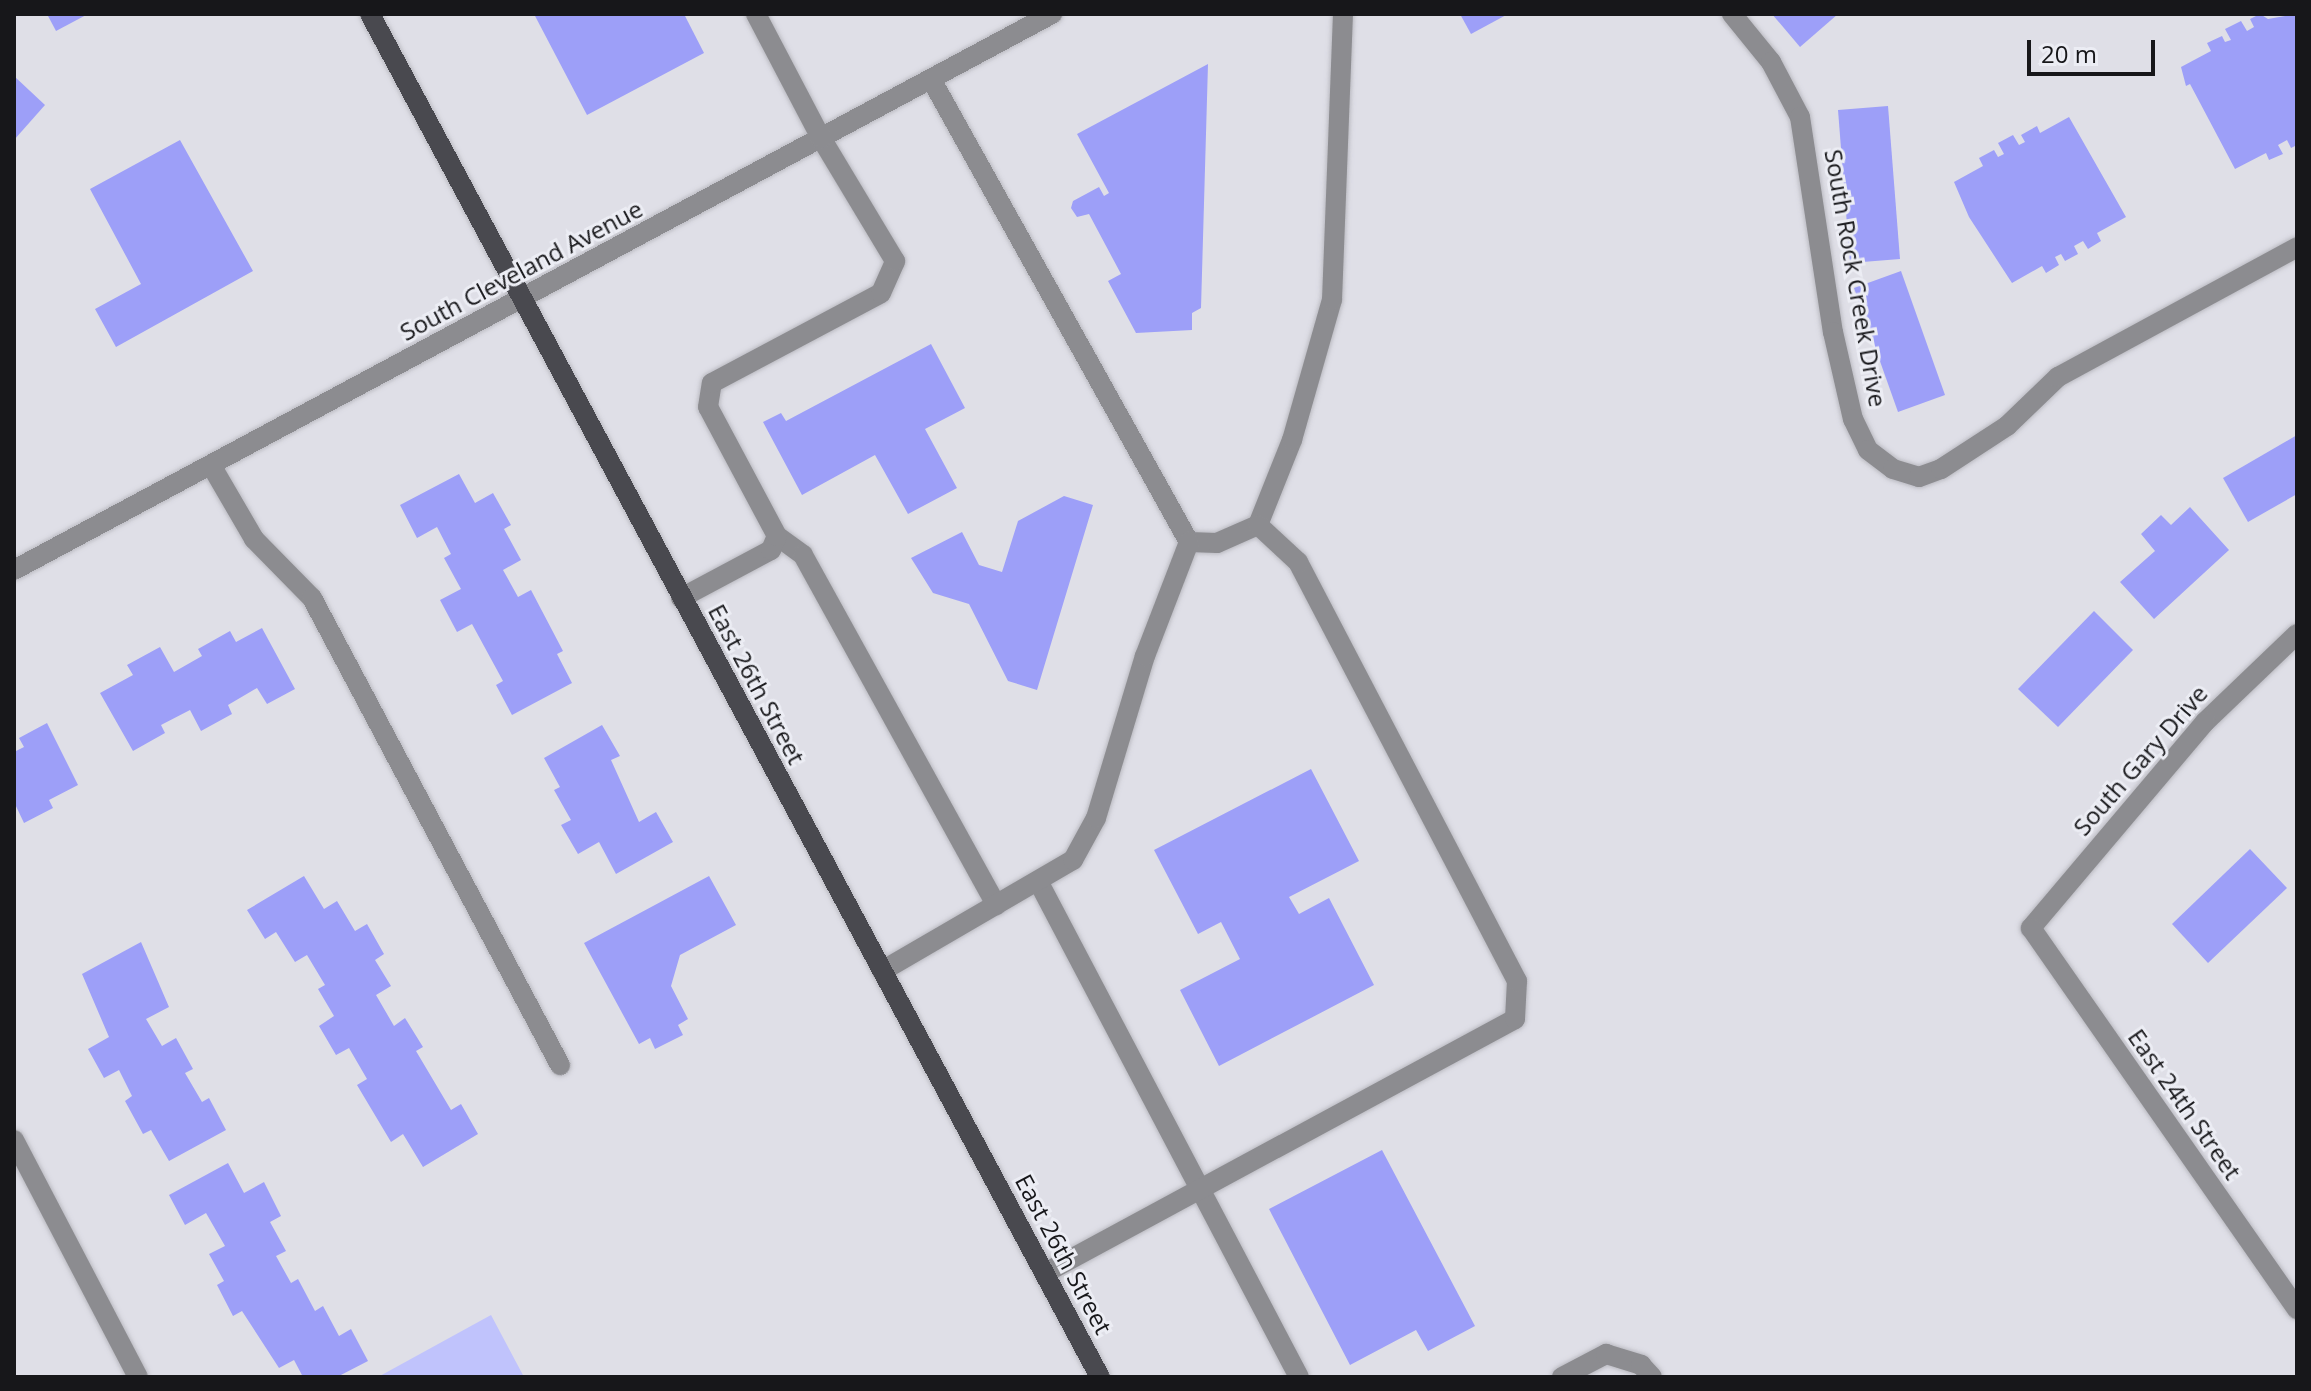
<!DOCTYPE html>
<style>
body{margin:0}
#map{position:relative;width:2311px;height:1391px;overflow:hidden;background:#dfdfe7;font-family:"Open Sans",sans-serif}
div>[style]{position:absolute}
.green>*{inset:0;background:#c0c3fc}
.building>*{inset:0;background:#9d9ff8}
.roads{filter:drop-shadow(0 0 2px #bbbbc2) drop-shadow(0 0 2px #bbbbc2)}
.minor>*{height:20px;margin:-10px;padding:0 10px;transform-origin:10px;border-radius:10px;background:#8c8c90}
.major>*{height:20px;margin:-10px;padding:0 10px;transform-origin:10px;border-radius:10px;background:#49494f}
span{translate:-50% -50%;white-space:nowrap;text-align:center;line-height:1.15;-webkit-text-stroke:6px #ecedf4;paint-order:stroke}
.street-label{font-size:24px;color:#17171a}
.frame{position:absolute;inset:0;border:16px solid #17171a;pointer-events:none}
.scale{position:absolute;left:2027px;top:40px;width:128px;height:36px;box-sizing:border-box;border:4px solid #17171a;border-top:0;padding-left:10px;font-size:24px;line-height:28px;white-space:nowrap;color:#17171a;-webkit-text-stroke:6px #ecedf4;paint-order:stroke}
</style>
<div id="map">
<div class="green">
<i style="clip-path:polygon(491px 1315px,524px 1377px,378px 1377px)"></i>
</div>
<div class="building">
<i style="clip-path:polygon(47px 14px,88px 14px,56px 31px)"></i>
<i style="clip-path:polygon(534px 14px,684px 14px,704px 53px,587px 115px)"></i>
<i style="clip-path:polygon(1460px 14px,1508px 14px,1471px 34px)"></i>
<i style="clip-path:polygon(1772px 14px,1838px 14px,1800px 47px)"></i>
<i style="clip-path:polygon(2260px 14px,2268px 19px,2297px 14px,2297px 145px,2291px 148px,2287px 140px,2278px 145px,2283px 154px,2269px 160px,2266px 153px,2235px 169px,2190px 84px,2186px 86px,2181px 67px,2211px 51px,2207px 43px,2222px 36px,2225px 42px,2231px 40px,2225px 29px,2241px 21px,2247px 31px,2254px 27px,2250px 19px)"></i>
<i style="clip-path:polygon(1208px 64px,1201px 308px,1192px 313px,1192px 330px,1136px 333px,1108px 281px,1121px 274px,1089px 214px,1077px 217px,1071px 208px,1073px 201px,1099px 187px,1104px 196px,1109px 193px,1077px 134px)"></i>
<i style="clip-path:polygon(14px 76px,45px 105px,14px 140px)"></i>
<i style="clip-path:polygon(1888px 106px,1900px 259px,1850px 263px,1838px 110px)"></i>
<i style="clip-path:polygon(2069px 117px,2126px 217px,2097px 233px,2101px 241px,2088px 249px,2083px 241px,2074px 246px,2078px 254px,2065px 261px,2061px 254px,2055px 257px,2059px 265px,2046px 273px,2042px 266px,2012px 283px,1969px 217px,1954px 182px,1983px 166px,1979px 158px,1994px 150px,1998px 157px,2004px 154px,1998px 143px,2013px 135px,2019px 145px,2025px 142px,2021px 135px,2037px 126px,2040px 133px)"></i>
<i style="clip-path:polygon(180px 140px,253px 271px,116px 347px,95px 309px,141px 284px,90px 189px)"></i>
<i style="clip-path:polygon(1901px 271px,1945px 395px,1898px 412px,1854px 288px)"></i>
<i style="clip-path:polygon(931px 344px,965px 408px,925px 429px,957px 488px,908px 514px,875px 455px,802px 495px,763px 422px,781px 413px,786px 421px)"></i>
<i style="clip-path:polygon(2297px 435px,2297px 494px,2248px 522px,2223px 478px)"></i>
<i style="clip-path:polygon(459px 474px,475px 503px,493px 493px,511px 525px,504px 529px,521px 560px,503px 570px,518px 597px,531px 590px,563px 651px,557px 654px,572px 683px,512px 715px,496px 685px,503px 681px,472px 624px,457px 632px,440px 600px,461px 589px,444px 558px,451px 554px,437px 527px,417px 538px,400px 505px)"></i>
<i style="clip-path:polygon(1064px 496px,1093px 505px,1037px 690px,1008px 681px,969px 604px,933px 593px,911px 558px,962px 532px,979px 565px,1002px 572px,1018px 521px)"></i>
<i style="clip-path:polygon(2190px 507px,2229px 550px,2154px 619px,2120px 582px,2155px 551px,2141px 534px,2161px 515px,2171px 525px)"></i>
<i style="clip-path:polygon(2094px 611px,2133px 650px,2058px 727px,2018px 689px)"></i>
<i style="clip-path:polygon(262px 628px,295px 689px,267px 704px,257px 688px,228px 705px,232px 714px,201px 731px,190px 710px,161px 725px,165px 733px,133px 751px,100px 693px,133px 675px,127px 665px,160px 647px,174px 672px,202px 656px,198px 649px,230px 631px,236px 642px)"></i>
<i style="clip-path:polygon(47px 723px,78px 785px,49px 800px,53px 808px,24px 823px,14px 802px,14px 752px,24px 747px,19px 738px)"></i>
<i style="clip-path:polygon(602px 725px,620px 756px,611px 760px,639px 822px,656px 812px,673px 842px,616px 874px,599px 842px,578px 854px,561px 825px,571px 820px,554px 790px,560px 787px,544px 758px)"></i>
<i style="clip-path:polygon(1311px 769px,1359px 861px,1289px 897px,1299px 914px,1329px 898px,1374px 985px,1219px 1066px,1180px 990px,1240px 959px,1221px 922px,1198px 934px,1154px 850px)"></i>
<i style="clip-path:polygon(2250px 849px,2287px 888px,2208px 963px,2172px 924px)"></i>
<i style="clip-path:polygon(304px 876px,324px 909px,337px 901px,355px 931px,367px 924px,384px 954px,375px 960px,391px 986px,376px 995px,394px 1026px,405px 1018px,423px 1047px,416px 1051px,451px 1110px,461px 1104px,478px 1134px,423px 1167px,403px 1134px,391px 1142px,357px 1085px,367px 1079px,349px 1048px,336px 1055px,319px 1026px,334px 1016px,318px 989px,325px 985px,307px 955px,295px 962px,276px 932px,265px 939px,247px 910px)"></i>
<i style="clip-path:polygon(709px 876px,736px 925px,680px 955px,671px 986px,688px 1019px,678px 1025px,683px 1035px,655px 1049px,650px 1038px,639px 1044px,584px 943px)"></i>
<i style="clip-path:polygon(141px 942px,169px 1007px,146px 1019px,162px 1046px,176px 1038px,193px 1069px,185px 1073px,202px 1102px,209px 1098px,226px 1130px,169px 1161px,151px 1130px,143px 1134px,125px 1101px,132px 1096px,119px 1070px,104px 1078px,88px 1049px,109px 1037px,82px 974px)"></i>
<i style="clip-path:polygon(1382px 1150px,1475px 1326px,1428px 1351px,1416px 1330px,1350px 1365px,1269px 1209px)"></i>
<i style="clip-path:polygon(228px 1163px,244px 1193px,264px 1182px,281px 1216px,270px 1222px,286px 1251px,276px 1256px,291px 1283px,298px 1279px,315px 1311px,323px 1306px,339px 1336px,351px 1329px,368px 1361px,337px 1377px,303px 1377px,294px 1360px,279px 1368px,242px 1311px,233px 1316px,217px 1285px,224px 1281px,209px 1254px,225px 1246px,206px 1213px,185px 1225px,169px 1195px)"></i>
</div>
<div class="roads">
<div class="minor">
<i style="left:1732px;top:14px;width:62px;rotate:50.9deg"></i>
<i style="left:1771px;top:62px;width:62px;rotate:62.2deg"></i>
<i style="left:1800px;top:117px;width:218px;rotate:81.3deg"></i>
<i style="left:1833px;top:332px;width:89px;rotate:77.1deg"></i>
<i style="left:1853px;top:419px;width:34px;rotate:64deg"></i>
<i style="left:1868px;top:450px;width:31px;rotate:37deg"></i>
<i style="left:1893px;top:469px;width:27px;rotate:17deg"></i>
<i style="left:1919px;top:477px;width:23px;rotate:-20deg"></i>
<i style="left:1941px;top:469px;width:79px;rotate:-33.1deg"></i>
<i style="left:2007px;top:426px;width:71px;rotate:-43.9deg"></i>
<i style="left:2058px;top:377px;width:272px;rotate:-28.5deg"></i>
<i style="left:931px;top:79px;width:530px;rotate:60.87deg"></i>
<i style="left:1189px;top:542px;width:28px;rotate:2deg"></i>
<i style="left:1217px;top:543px;width:45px;rotate:-23.7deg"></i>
<i style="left:1258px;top:525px;width:92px;rotate:-68.2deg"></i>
<i style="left:1292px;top:440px;width:146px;rotate:-74.1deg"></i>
<i style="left:1332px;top:300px;width:286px;rotate:-87.8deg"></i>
<i style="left:211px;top:465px;width:86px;rotate:59.8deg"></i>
<i style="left:254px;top:539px;width:83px;rotate:45.5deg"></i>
<i style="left:312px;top:598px;width:529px;rotate:62.03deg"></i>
<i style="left:777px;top:536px;width:32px;rotate:36deg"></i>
<i style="left:803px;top:555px;width:400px;rotate:61.1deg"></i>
<i style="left:14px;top:570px;width:1178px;rotate:-28.18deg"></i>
<i style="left:681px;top:598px;width:102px;rotate:-28.1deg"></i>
<i style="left:771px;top:550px;width:15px;rotate:-67deg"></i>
<i style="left:777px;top:536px;width:146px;rotate:-118.1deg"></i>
<i style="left:708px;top:407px;width:24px;rotate:-81deg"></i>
<i style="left:712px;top:383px;width:191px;rotate:-28deg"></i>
<i style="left:881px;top:293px;width:35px;rotate:-66deg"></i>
<i style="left:895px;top:261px;width:144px;rotate:-121deg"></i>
<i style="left:821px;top:138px;width:140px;rotate:-117.7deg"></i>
<i style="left:2297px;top:634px;width:127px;rotate:136.3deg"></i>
<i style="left:2205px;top:722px;width:270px;rotate:130.2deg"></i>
<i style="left:2031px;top:928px;width:465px;rotate:55.1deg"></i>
<i style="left:1038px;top:881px;width:560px;rotate:62.25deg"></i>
<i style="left:882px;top:971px;width:221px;rotate:-30.2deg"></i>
<i style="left:1073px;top:860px;width:48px;rotate:-61.3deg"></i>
<i style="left:1096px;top:818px;width:169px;rotate:-73.2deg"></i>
<i style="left:1145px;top:656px;width:122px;rotate:-68.9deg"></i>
<i style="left:14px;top:1140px;width:267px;rotate:62.4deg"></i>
<i style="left:1045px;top:1273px;width:534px;rotate:-28.39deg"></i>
<i style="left:1515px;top:1019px;width:38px;rotate:-87deg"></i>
<i style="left:1517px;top:981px;width:473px;rotate:-117.6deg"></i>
<i style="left:1298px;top:562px;width:54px;rotate:-137.2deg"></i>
<i style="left:1562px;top:1377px;width:50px;rotate:-27.6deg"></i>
<i style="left:1606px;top:1354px;width:37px;rotate:17deg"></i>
<i style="left:1641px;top:1365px;width:16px;rotate:47deg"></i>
</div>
<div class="major">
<i style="left:370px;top:14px;width:1546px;rotate:61.83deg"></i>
</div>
</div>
<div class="street-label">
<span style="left:521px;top:270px;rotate:-28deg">South Cleveland Avenue</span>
<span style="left:1856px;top:278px;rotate:80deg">South Rock Creek Drive</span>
<span style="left:757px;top:684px;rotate:62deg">East 26th Street</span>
<span style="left:2140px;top:760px;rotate:-49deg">South Gary Drive</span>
<span style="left:2185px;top:1104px;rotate:55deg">East 24th Street</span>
<span style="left:1064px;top:1254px;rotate:62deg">East 26th Street</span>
</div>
<div class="frame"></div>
<div class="scale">20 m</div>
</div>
